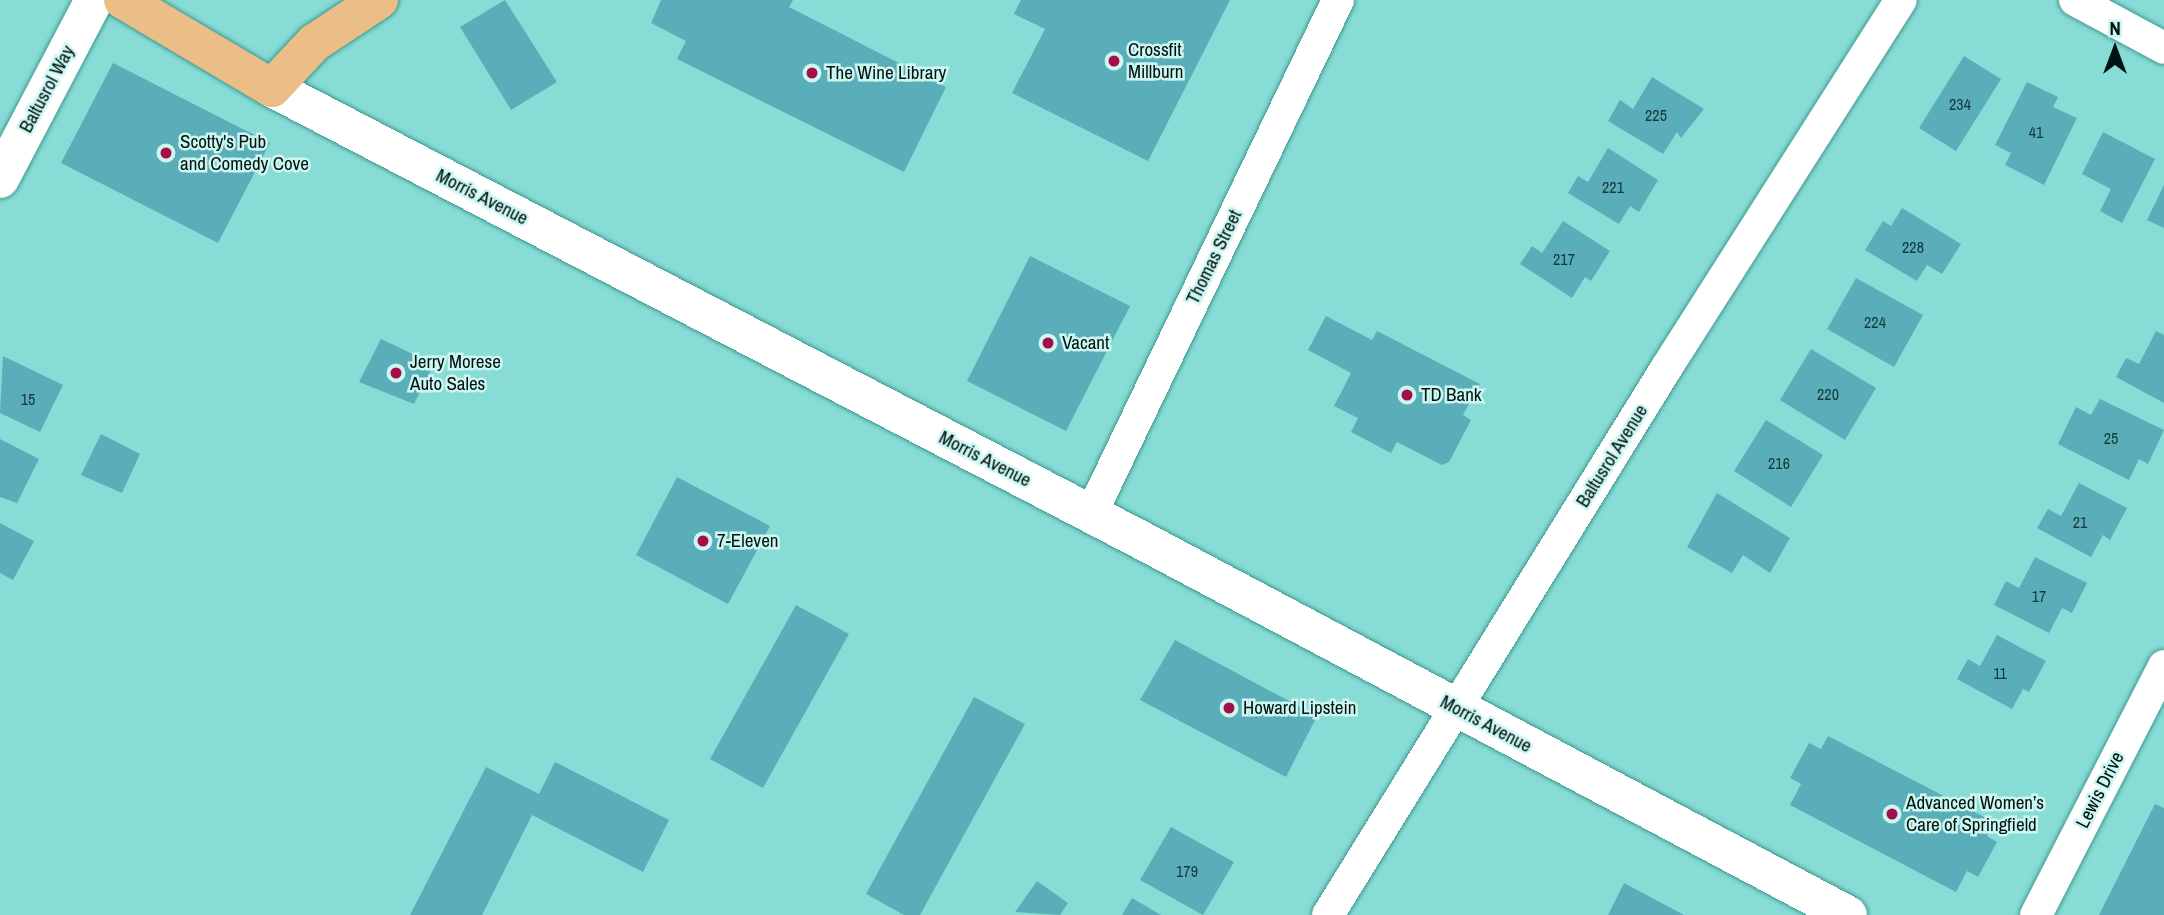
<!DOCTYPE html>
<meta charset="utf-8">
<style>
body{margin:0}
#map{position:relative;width:2164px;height:915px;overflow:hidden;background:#87ddd5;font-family:"Archivo Narrow",sans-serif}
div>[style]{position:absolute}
.building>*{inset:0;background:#5aaeb9}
.roads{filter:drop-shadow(0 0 2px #409890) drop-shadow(0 0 2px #409890)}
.minor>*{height:32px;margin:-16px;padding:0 16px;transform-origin:16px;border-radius:16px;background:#fff}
.tertiary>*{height:38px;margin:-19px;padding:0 19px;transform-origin:19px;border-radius:19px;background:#fff}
.secondary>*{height:38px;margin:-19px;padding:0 19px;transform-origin:19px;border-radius:19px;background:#fff}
.primary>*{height:38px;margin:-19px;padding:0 19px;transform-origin:19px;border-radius:19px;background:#ebbe87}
.dots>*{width:19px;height:19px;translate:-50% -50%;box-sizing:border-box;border:4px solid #cdf6f1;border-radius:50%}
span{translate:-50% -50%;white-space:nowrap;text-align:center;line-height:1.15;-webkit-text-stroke:5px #cdf6f1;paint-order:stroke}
.number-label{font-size:16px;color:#163a3b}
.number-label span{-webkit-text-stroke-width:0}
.poi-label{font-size:19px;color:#001311}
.left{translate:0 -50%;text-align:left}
.street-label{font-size:19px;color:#001311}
.north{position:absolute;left:2080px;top:14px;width:70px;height:70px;-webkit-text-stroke:5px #cdf6f1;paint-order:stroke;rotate:0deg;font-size:19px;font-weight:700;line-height:28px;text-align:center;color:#001311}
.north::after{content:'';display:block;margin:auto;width:24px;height:32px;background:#001311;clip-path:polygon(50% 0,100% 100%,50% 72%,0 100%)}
</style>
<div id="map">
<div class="building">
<i style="clip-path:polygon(505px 0,557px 82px,511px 110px,460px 27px)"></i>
<i style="clip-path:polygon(661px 0,793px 0,789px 7px,946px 87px,904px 172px,677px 59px,686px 41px,651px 23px)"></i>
<i style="clip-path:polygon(1021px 0,1230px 0,1148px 161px,1012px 93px,1045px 29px,1014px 14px)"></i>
<i style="clip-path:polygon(1964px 56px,2001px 79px,1956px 151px,1919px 128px)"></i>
<i style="clip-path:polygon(113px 63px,270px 143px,218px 243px,61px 163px)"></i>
<i style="clip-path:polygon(1652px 77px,1704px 109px,1681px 138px,1677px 132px,1663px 154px,1608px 121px,1620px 100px,1633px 109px)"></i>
<i style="clip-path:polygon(2027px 82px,2058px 97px,2053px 107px,2077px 118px,2044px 185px,2005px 165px,2011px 153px,1995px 145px)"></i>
<i style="clip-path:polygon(2103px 132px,2155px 159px,2122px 223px,2100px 211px,2111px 189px,2082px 174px)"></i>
<i style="clip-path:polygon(1608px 148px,1658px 180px,1639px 212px,1630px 206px,1619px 224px,1568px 193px,1578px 176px,1588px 182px)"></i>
<i style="clip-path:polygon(2164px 185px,2164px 228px,2147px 220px)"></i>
<i style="clip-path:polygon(1902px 208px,1961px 244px,1942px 274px,1927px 265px,1917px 281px,1865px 250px,1883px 221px,1891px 226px)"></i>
<i style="clip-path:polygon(1563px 221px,1610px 251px,1591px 281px,1585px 277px,1572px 298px,1520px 264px,1532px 246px,1542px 253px)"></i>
<i style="clip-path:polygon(1030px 256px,1130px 306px,1066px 431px,967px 381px)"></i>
<i style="clip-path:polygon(1856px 278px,1923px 315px,1894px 367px,1827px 329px)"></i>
<i style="clip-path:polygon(1326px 316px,1372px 340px,1377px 331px,1480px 384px,1463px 415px,1471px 420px,1449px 462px,1442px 465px,1397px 442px,1391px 453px,1351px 432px,1358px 418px,1334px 406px,1351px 373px,1308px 350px)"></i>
<i style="clip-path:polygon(2156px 331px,2164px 335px,2164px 403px,2116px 377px,2126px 358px,2139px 364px)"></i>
<i style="clip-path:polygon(381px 339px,434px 364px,414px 404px,359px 382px)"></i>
<i style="clip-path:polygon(1811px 349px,1876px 388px,1845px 440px,1780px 400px)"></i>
<i style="clip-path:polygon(3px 356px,63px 385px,40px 432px,0 413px)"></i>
<i style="clip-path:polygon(2100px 399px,2164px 430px,2148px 464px,2139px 459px,2129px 480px,2058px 444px,2076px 407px,2091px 415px)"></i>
<i style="clip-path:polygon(1766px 420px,1823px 455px,1791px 507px,1734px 471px)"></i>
<i style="clip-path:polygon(101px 434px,140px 454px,122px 493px,81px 475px)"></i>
<i style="clip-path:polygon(0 439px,39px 459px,17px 503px,0 497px)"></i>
<i style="clip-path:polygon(677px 477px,770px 526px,728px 604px,636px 555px)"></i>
<i style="clip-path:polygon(2079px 483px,2127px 508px,2110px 540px,2103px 535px,2091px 557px,2037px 528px,2048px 509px,2061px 516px)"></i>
<i style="clip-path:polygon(1717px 493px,1790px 538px,1770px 573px,1743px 555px,1732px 573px,1687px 547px)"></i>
<i style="clip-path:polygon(0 523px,34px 541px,13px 580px,0 573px)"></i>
<i style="clip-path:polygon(2035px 557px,2087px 583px,2072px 613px,2062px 608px,2049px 633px,1994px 605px,2006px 581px,2019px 588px)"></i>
<i style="clip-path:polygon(796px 605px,849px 634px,763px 788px,710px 759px)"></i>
<i style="clip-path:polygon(1997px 635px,2046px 661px,2029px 692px,2023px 689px,2012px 709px,1957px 679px,1968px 659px,1980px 666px)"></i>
<i style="clip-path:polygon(1175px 640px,1317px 716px,1286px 777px,1140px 700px)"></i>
<i style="clip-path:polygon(974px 697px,1025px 724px,920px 915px,904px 915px,866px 894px)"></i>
<i style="clip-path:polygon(1828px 736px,1994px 822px,1987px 836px,1997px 842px,1978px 877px,1967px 871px,1956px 892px,1790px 805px,1801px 784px,1790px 778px,1809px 743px,1821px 749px)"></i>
<i style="clip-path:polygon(555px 762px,669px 820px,643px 872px,532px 815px,482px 915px,410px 915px,486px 767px,539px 794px)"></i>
<i style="clip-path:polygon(2155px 804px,2164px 808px,2164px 915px,2099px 915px)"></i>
<i style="clip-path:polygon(1171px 827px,1234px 862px,1203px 915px,1140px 880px)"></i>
<i style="clip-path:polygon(1037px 881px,1068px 903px,1060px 915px,1015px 912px)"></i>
<i style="clip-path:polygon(1624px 883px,1684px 915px,1608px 915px)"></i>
<i style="clip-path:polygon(1132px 898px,1161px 915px,1122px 915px)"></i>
</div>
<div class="roads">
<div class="minor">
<i style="left:2075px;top:0;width:101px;rotate:28.3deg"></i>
<i style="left:1091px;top:514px;width:570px;rotate:-64.33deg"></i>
<i style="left:1328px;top:915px;width:644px;rotate:-58.26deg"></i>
<i style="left:1667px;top:367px;width:435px;rotate:-57.5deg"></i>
<i style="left:2036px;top:915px;width:280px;rotate:-62.8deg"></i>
</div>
<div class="tertiary">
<i style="left:0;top:179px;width:202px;rotate:-62.3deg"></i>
</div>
<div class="secondary">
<i style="left:272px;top:88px;width:982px;rotate:27.48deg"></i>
<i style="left:1143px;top:541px;width:798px;rotate:27.95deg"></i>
</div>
<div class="primary">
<i style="left:123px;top:0;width:173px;rotate:30.6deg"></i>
<i style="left:272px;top:88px;width:62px;rotate:-47deg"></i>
<i style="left:314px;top:43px;width:78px;rotate:-33.5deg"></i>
</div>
</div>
<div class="dots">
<i style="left:1114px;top:61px;background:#a50e48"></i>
<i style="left:812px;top:73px;background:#a50e48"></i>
<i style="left:166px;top:153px;background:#a50e48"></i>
<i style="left:1048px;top:343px;background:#a50e48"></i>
<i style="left:396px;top:373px;background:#a50e48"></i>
<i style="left:1407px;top:395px;background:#a50e48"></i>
<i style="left:703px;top:541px;background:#a50e48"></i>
<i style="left:1229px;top:708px;background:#a50e48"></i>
<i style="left:1892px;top:814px;background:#a50e48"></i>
</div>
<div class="number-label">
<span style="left:1960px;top:104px">234</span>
<span style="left:1656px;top:115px">225</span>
<span style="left:2036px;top:132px">41</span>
<span style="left:1613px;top:187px">221</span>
<span style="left:1913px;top:247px">228</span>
<span style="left:1564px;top:259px">217</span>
<span style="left:1875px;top:322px">224</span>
<span style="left:1828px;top:394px">220</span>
<span style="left:28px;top:399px">15</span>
<span style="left:2111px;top:438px">25</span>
<span style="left:1779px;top:463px">216</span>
<span style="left:2080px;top:522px">21</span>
<span style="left:2039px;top:596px">17</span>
<span style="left:2000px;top:673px">11</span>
<span style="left:1187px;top:871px">179</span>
</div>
<div class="poi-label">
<span class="left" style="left:1128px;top:61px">Crossfit<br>Millburn</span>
<span class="left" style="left:826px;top:73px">The Wine Library</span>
<span class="left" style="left:180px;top:153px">Scotty's Pub<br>and Comedy Cove</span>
<span class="left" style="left:1062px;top:343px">Vacant</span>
<span class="left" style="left:410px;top:373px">Jerry Morese<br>Auto Sales</span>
<span class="left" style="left:1421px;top:395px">TD Bank</span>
<span class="left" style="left:717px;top:541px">7-Eleven</span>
<span class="left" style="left:1243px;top:708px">Howard Lipstein</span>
<span class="left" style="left:1906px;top:814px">Advanced Women’s<br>Care of Springfield</span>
</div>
<div class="street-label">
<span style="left:47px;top:89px;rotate:-62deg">Baltusrol Way</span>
<span style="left:482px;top:197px;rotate:27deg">Morris Avenue</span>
<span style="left:1214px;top:257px;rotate:-64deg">Thomas Street</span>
<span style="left:1612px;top:456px;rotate:-58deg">Baltusrol Avenue</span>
<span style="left:985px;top:459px;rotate:27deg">Morris Avenue</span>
<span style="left:1486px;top:724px;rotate:28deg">Morris Avenue</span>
<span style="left:2100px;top:790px;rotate:-63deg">Lewis Drive</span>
</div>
<div class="north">N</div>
</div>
